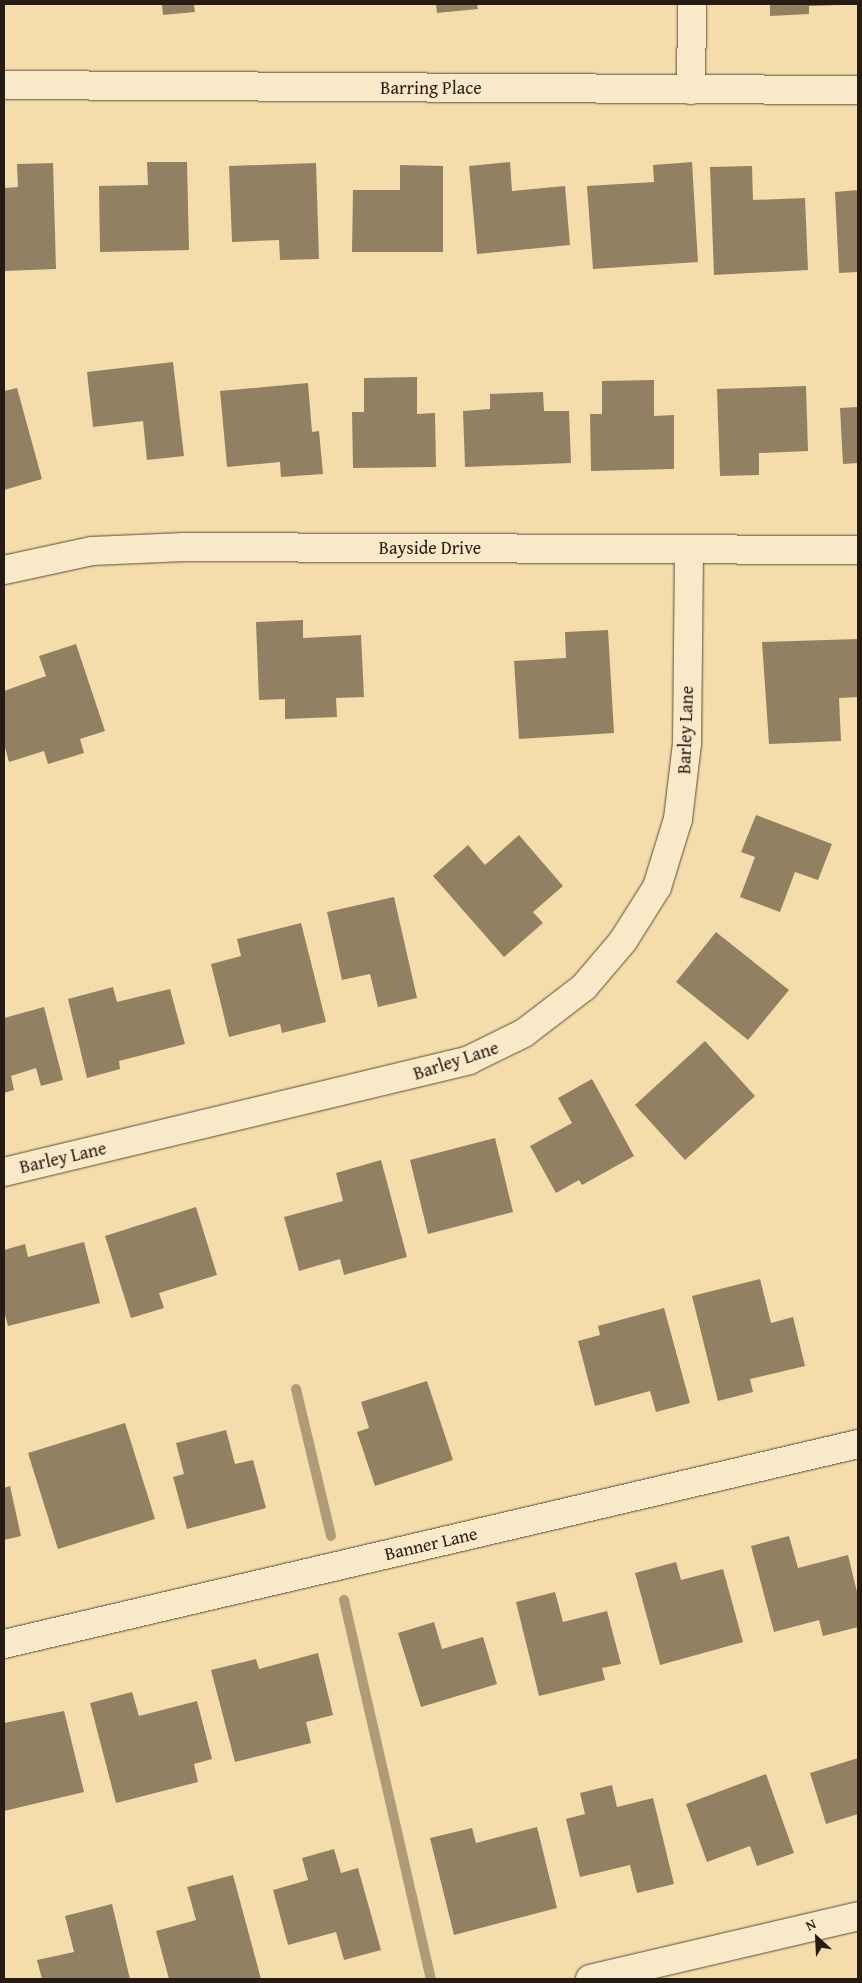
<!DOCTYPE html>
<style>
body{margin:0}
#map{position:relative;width:862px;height:1983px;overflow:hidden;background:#f5ddab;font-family:"Gentium Book Plus",serif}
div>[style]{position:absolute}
.stream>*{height:10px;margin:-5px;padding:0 5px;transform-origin:5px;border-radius:5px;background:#af9b77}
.building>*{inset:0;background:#928062}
.roads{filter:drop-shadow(0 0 1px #5a4c39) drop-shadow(0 0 1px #5a4c39)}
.minor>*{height:28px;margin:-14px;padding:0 14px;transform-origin:14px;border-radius:14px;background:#f8e9c8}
span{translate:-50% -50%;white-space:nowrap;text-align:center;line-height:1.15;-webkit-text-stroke:5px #f8e9c8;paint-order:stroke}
.street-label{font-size:18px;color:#271c13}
.frame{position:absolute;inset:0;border:5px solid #271c13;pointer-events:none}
.north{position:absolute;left:792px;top:1913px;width:50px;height:50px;-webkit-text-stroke:4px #f8e9c8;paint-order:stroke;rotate:335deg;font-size:14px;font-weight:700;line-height:20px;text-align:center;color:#271c13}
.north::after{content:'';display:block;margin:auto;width:18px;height:22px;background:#271c13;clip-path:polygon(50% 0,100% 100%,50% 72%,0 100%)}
</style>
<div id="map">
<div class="stream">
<i style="left:296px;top:1389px;width:151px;rotate:76.6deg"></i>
<i style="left:344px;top:1600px;width:389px;rotate:77.1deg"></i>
</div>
<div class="building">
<i style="clip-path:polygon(162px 4px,194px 4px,195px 12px,163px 15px)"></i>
<i style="clip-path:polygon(436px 4px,477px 4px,478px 9px,437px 13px)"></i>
<i style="clip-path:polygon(770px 4px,838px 4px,838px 5px,809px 6px,809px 14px,770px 16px)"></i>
<i style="clip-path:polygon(147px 162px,187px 162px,189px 250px,100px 252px,99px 186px,148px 185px)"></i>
<i style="clip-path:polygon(510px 162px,512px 191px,565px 186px,570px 245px,477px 254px,469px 166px)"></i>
<i style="clip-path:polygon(692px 162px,698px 262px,593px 269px,587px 186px,654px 182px,653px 165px)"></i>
<i style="clip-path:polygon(53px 163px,56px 269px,4px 271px,4px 188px,18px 187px,17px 164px)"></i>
<i style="clip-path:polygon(316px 163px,319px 259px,280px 260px,279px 240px,232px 242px,229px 166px)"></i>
<i style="clip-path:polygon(400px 165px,443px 166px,443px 252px,352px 252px,353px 190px,400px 190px)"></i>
<i style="clip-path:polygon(752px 166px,753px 200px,805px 198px,808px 270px,714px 275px,710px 167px)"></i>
<i style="clip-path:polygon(858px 190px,858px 272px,839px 273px,835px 192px)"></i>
<i style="clip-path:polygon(173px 362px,184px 456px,147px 460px,143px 421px,93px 427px,87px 372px)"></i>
<i style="clip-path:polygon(417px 377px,417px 414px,435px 413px,436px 467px,353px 468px,352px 412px,364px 412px,364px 378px)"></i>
<i style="clip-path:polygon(654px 380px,654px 416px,674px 415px,674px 469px,591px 471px,590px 414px,602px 414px,602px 381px)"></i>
<i style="clip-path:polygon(308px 383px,312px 432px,319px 431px,323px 474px,281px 477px,280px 462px,227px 467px,220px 391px)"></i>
<i style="clip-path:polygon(806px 386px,808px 451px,759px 453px,759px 475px,720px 476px,717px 389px)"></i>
<i style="clip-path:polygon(17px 388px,42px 479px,4px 490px,4px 391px)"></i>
<i style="clip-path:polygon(543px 392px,544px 411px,569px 411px,571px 463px,465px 467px,463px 411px,490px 409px,490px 394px)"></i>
<i style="clip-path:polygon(858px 407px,858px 463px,843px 464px,840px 408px)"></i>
<i style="clip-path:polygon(303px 620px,303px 638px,361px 635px,364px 697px,336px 698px,337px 717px,285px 719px,285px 699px,259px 700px,256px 622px)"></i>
<i style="clip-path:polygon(608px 630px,614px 733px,519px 739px,514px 661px,566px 658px,565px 632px)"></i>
<i style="clip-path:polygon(858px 639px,858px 697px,839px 698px,841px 741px,769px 744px,762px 642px)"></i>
<i style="clip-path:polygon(76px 644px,105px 731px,80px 739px,84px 753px,48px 764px,44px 751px,9px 762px,4px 744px,4px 691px,46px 676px,39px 656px)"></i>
<i style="clip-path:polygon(756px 815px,832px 844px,818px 880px,795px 872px,780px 912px,740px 897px,755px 857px,741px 852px)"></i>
<i style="clip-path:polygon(519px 835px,563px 886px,533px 912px,543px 923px,504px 957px,433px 876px,468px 845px,485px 865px)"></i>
<i style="clip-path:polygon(394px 897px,417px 998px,378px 1007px,370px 974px,342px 980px,327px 912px)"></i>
<i style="clip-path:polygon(301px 923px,326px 1022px,282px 1033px,280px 1024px,229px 1037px,211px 964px,241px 956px,237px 939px)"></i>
<i style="clip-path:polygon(716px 932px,789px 990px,748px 1040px,676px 982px)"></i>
<i style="clip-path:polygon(113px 987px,117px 1002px,170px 989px,185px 1044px,119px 1061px,120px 1069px,87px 1078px,68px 999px)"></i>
<i style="clip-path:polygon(44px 1007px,63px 1080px,41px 1086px,36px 1068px,11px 1076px,14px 1090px,4px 1093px,4px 1018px)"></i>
<i style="clip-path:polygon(705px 1041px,755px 1096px,685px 1160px,635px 1105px)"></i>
<i style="clip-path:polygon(592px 1079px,634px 1156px,582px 1185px,579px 1180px,556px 1193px,530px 1146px,572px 1123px,558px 1098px)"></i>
<i style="clip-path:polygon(495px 1138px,513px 1212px,428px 1234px,410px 1160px)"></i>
<i style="clip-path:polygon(381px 1160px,407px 1257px,344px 1275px,340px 1259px,299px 1271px,284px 1217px,343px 1201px,336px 1173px)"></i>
<i style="clip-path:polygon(196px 1207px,217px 1275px,159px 1293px,164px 1308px,131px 1318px,105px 1236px)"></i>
<i style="clip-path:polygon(84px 1242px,100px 1303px,8px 1326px,4px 1311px,4px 1250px,25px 1244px,28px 1257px)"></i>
<i style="clip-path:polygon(760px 1279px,771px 1323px,793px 1317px,805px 1366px,750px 1379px,753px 1392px,718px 1401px,692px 1296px)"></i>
<i style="clip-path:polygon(664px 1308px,690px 1403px,656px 1412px,650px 1391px,595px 1406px,578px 1341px,600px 1335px,598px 1326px)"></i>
<i style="clip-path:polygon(427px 1381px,453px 1460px,375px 1486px,357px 1432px,369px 1428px,361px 1402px)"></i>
<i style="clip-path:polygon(125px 1423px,155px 1519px,58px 1549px,28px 1453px)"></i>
<i style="clip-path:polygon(226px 1430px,235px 1464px,253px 1460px,266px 1508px,187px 1529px,173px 1477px,184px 1474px,176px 1443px)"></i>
<i style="clip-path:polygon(10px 1486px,21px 1536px,4px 1540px,4px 1488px)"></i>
<i style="clip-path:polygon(789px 1536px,798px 1568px,848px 1555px,858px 1596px,858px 1627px,823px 1636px,819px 1620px,774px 1632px,751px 1546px)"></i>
<i style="clip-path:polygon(676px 1562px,681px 1580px,723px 1569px,743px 1642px,660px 1665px,635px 1573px)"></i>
<i style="clip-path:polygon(555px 1592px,563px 1622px,607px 1611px,621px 1664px,602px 1668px,605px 1680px,539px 1696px,516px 1602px)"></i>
<i style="clip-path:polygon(434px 1622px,442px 1649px,483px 1637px,497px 1684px,421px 1707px,398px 1633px)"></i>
<i style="clip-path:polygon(318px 1653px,333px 1715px,306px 1722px,311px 1743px,235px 1762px,211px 1670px,256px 1659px,259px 1669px)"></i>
<i style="clip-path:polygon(132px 1692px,139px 1716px,197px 1701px,212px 1759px,194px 1764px,198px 1782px,116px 1803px,90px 1703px)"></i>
<i style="clip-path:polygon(64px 1711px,84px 1792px,4px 1811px,4px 1723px)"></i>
<i style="clip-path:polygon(858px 1758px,858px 1814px,826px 1824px,810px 1773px)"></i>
<i style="clip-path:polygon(766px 1774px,794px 1853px,757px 1866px,750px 1846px,707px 1862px,686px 1804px)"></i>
<i style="clip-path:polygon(612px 1785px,617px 1807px,653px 1798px,674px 1884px,637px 1893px,630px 1865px,580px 1877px,566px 1819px,585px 1814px,580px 1793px)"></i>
<i style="clip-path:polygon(537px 1827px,557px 1908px,454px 1935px,430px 1838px,472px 1828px,476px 1843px)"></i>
<i style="clip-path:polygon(334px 1849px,341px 1873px,358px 1868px,381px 1950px,344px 1960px,336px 1932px,288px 1945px,273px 1890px,308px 1880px,302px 1858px)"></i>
<i style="clip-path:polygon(233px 1875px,261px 1979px,169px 1979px,156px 1931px,196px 1920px,187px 1887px)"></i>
<i style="clip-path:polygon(112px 1904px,130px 1979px,42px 1979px,37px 1960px,74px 1952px,65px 1916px)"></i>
</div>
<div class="roads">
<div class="minor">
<i style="left:4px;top:85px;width:854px;rotate:0.34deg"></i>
<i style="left:691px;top:90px;width:86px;rotate:-89.3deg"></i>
<i style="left:4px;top:570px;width:90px;rotate:-12.2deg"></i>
<i style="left:92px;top:551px;width:93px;rotate:-2.5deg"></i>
<i style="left:185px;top:547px;width:673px;rotate:0.26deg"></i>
<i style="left:4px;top:1172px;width:478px;rotate:-13.5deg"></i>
<i style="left:469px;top:1060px;width:61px;rotate:-26.1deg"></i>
<i style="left:524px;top:1033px;width:76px;rotate:-37.5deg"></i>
<i style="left:584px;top:987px;width:60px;rotate:-49.7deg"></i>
<i style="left:623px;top:941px;width:64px;rotate:-57.8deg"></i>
<i style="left:657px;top:887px;width:71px;rotate:-72.8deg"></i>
<i style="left:678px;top:819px;width:77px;rotate:-83.2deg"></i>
<i style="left:687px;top:743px;width:194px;rotate:-89.4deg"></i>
<i style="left:4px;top:1644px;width:877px;rotate:-13.18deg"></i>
<i style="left:590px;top:1979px;width:275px;rotate:-13.2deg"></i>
</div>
</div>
<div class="street-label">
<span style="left:431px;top:88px">Barring Place</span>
<span style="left:430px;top:548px">Bayside Drive</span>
<span style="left:686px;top:730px;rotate:-88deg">Barley Lane</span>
<span style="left:456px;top:1061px;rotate:-18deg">Barley Lane</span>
<span style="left:63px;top:1158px;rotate:-13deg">Barley Lane</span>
<span style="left:431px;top:1544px;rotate:-13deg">Banner Lane</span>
</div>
<div class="frame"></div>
<div class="north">N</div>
</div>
